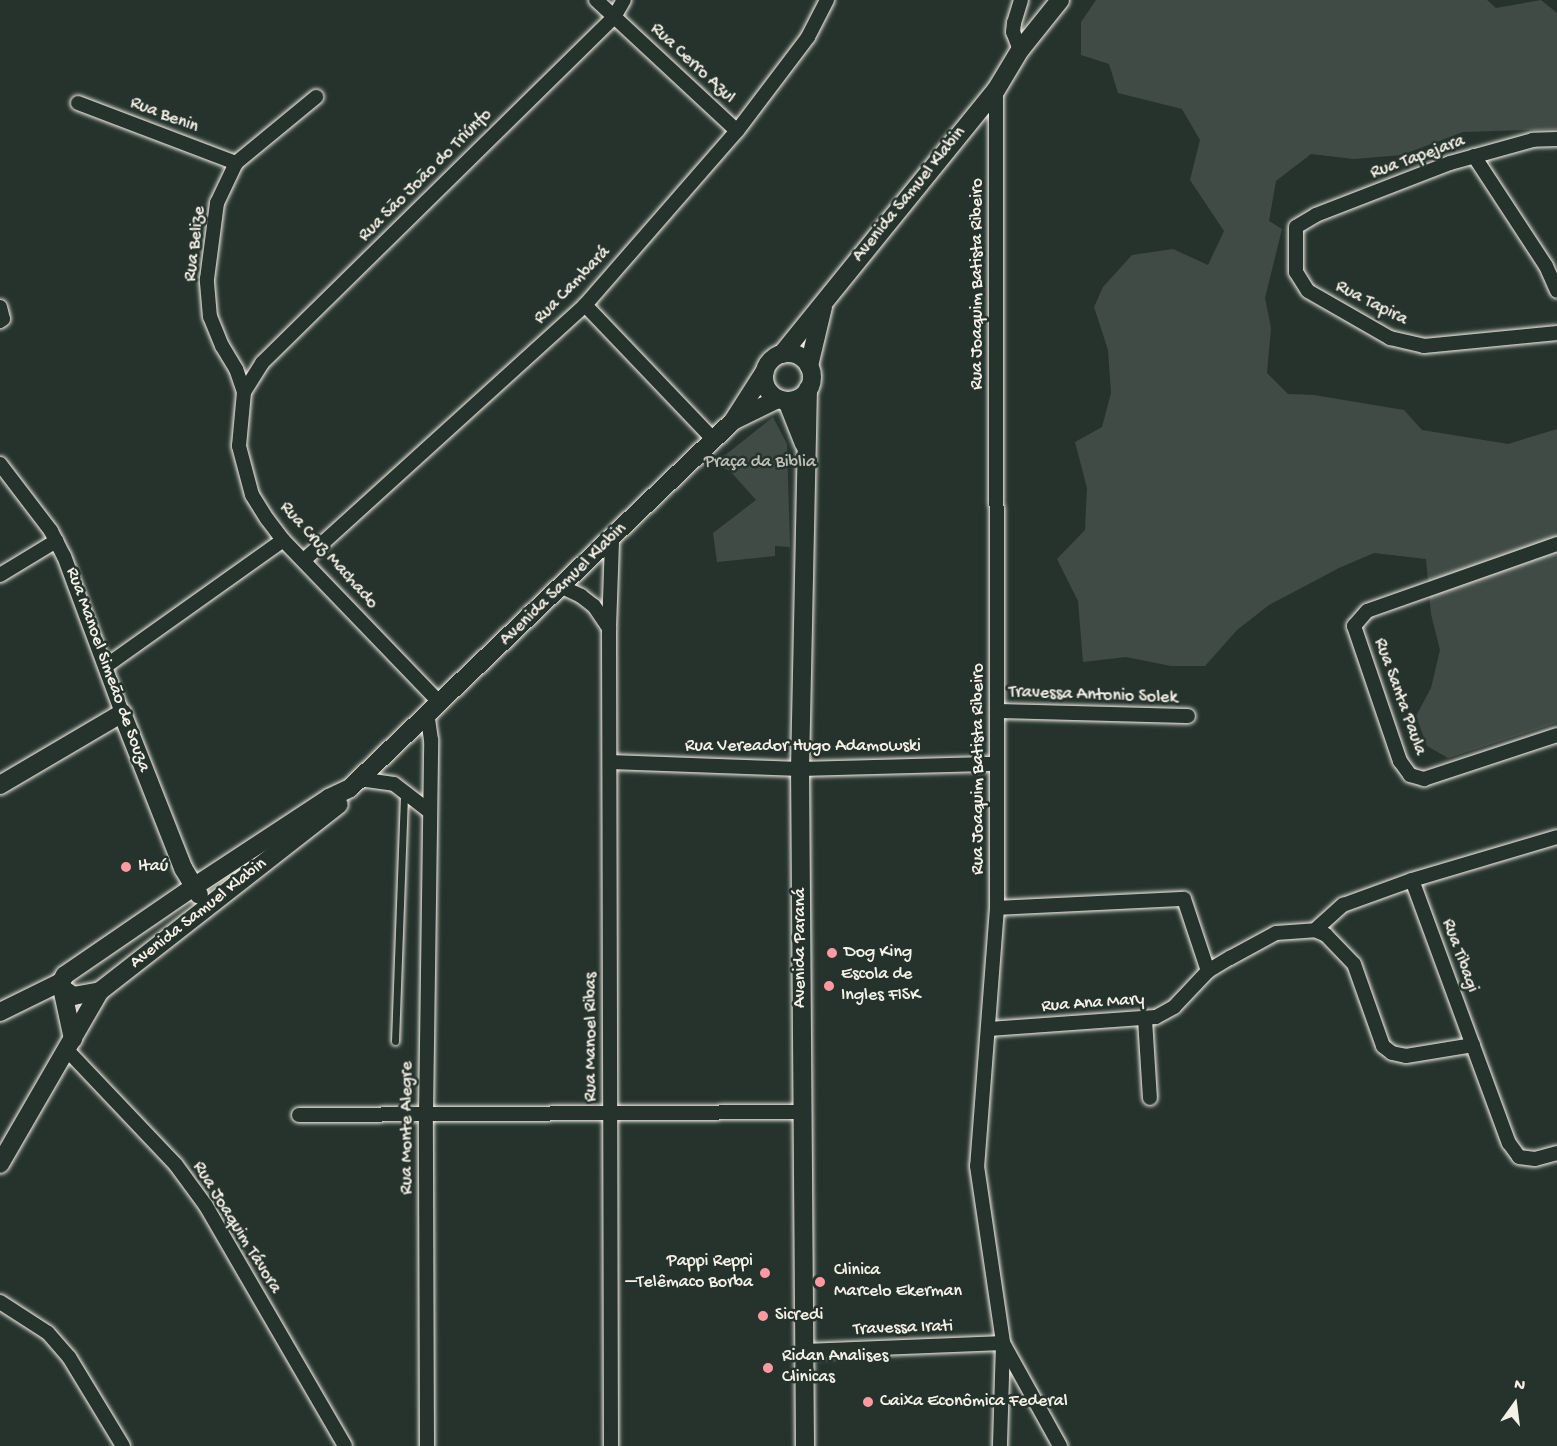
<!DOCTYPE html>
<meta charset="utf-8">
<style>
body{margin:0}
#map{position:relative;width:1557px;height:1446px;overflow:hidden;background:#26332d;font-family:"Gochi Hand",sans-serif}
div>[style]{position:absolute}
.green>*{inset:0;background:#414b45}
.roads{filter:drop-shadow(0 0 2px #f4f1e8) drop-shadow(0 0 2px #f4f1e8)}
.lane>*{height:7px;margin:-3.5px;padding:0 3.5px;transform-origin:3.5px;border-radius:3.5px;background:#26332d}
.street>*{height:14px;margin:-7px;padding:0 7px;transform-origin:7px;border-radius:7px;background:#26332d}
.secondary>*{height:18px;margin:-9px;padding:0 9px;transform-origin:9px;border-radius:9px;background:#26332d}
.secondary>.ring{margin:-9px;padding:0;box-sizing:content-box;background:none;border:18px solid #26332d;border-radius:50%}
.dots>*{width:16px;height:16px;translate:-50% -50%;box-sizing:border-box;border:3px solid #26332d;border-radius:50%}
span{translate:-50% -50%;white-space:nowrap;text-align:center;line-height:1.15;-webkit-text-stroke:5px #26332d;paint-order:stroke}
.street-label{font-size:18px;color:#f4f1e8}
.park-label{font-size:18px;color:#bebfb7}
.poi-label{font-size:18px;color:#f4f1e8}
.left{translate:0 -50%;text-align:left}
.right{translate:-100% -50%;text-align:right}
.north{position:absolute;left:1485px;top:1374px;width:60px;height:60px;-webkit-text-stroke:4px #26332d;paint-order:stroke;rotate:14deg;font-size:16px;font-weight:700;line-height:24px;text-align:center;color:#f4f1e8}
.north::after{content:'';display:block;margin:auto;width:21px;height:27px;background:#f4f1e8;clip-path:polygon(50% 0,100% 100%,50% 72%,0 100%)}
</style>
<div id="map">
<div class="green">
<i style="clip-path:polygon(1096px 0,1487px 0,1496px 8px,1541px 0,1557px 13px,1557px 129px,1463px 132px,1402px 155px,1354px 159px,1311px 154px,1276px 181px,1269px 221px,1282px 229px,1265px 298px,1271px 328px,1267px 373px,1288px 394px,1314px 395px,1404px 410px,1422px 430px,1508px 444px,1557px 429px,1557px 723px,1448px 758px,1427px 746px,1416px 716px,1431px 688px,1440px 650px,1431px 614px,1426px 559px,1374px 553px,1339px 568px,1269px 605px,1237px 630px,1205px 666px,1171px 666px,1126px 657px,1083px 662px,1078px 601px,1057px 559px,1085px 530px,1087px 488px,1075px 442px,1102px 427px,1111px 393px,1108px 350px,1094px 307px,1103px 287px,1132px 255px,1173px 249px,1208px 265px,1224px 231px,1190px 180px,1200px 140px,1182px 109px,1118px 93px,1109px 64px,1081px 55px,1081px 22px)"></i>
<i style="clip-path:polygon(773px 417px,787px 444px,790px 547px,775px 546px,775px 556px,717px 562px,713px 533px,756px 500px,730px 471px,714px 464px)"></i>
</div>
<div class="roads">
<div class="lane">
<i style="left:395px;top:1041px;width:248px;rotate:-87.9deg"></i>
</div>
<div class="street">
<i style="left:596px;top:0;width:192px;rotate:42.9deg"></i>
<i style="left:1020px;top:50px;width:19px;rotate:-111deg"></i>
<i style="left:1013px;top:32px;width:9px;rotate:-84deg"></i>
<i style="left:1014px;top:23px;width:24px;rotate:-73deg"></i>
<i style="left:996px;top:90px;width:818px;rotate:89.93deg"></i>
<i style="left:997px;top:908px;width:259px;rotate:94.4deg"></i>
<i style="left:977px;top:1166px;width:179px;rotate:81.6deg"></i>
<i style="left:1003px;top:1343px;width:103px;rotate:91.7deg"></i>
<i style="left:78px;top:103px;width:169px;rotate:20.8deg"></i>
<i style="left:1557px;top:139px;width:24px;rotate:178deg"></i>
<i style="left:1533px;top:140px;width:86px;rotate:164.5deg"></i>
<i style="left:1450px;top:163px;width:144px;rotate:158.8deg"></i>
<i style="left:1316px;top:215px;width:23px;rotate:149deg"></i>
<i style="left:1296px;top:227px;width:45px;rotate:90deg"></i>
<i style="left:1296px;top:272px;width:22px;rotate:58deg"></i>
<i style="left:1308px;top:291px;width:95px;rotate:29.8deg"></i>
<i style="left:1390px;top:338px;width:35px;rotate:13deg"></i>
<i style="left:1424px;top:346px;width:134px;rotate:-5.6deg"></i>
<i style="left:1474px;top:156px;width:131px;rotate:56.8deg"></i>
<i style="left:1546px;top:266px;width:27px;rotate:66deg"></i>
<i style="left:585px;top:305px;width:185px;rotate:46.3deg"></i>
<i style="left:0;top:307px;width:12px;rotate:76deg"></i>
<i style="left:3px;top:319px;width:4px;rotate:146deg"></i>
<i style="left:244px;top:392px;width:24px;rotate:-109deg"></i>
<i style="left:236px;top:369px;width:27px;rotate:-121deg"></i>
<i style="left:222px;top:346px;width:31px;rotate:-112deg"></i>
<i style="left:210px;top:317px;width:38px;rotate:-95deg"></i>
<i style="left:207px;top:279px;width:77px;rotate:-82.5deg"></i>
<i style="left:217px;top:203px;width:44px;rotate:-64.6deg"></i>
<i style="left:236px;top:163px;width:104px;rotate:-39.5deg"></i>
<i style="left:0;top:464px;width:84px;rotate:52.7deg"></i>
<i style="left:51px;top:531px;width:28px;rotate:63deg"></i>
<i style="left:64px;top:556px;width:167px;rotate:69.7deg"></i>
<i style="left:1557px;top:544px;width:201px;rotate:160.6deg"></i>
<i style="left:1367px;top:611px;width:20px;rotate:131deg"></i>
<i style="left:1354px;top:626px;width:143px;rotate:71.2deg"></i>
<i style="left:1400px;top:761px;width:17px;rotate:54deg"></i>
<i style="left:1410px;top:775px;width:15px;rotate:16deg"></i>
<i style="left:1424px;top:779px;width:140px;rotate:-18.3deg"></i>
<i style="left:304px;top:560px;width:379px;rotate:-42.2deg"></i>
<i style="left:585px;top:305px;width:231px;rotate:-48.9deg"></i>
<i style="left:737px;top:131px;width:118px;rotate:-52.9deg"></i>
<i style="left:808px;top:37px;width:42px;rotate:-62.8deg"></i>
<i style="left:0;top:575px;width:66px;rotate:-31.3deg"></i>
<i style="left:562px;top:587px;width:21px;rotate:25deg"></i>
<i style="left:581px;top:596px;width:16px;rotate:38deg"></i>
<i style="left:594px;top:606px;width:27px;rotate:56deg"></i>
<i style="left:106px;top:666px;width:217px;rotate:-35.4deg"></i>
<i style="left:439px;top:702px;width:225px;rotate:-133.9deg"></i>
<i style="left:283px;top:540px;width:26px;rotate:-127deg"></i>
<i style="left:267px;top:519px;width:28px;rotate:-122deg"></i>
<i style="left:252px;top:495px;width:51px;rotate:-104.9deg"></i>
<i style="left:239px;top:446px;width:54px;rotate:-84.7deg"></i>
<i style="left:244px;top:392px;width:34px;rotate:-58deg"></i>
<i style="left:262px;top:363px;width:494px;rotate:-44.5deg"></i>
<i style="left:614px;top:17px;width:20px;rotate:-60deg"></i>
<i style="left:997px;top:711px;width:191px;rotate:1.5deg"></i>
<i style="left:610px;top:762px;width:190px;rotate:2.1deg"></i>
<i style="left:800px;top:769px;width:196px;rotate:-1.5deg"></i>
<i style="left:359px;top:779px;width:35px;rotate:8deg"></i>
<i style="left:394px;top:784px;width:44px;rotate:37.6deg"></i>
<i style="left:1412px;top:880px;width:280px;rotate:69.8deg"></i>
<i style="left:1509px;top:1143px;width:17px;rotate:54deg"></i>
<i style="left:1519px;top:1157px;width:16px;rotate:7deg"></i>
<i style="left:1535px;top:1159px;width:23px;rotate:-15deg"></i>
<i style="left:997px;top:908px;width:187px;rotate:-2.8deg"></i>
<i style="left:1184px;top:899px;width:76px;rotate:71.6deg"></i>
<i style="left:1315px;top:930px;width:38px;rotate:-42deg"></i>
<i style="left:1343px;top:905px;width:73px;rotate:-19.9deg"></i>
<i style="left:1412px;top:880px;width:151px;rotate:-16.5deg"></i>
<i style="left:1145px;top:1019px;width:79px;rotate:86.4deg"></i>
<i style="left:989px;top:1029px;width:167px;rotate:-4.1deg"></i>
<i style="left:1156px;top:1017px;width:21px;rotate:-29deg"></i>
<i style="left:1174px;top:1007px;width:50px;rotate:-46.6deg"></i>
<i style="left:1208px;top:971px;width:26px;rotate:-31deg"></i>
<i style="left:1230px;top:958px;width:52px;rotate:-28.5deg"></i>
<i style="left:1276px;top:933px;width:39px;rotate:-4deg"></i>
<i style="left:1315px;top:930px;width:12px;rotate:24deg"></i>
<i style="left:1326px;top:935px;width:40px;rotate:46deg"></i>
<i style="left:1354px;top:964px;width:87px;rotate:70.5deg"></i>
<i style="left:1383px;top:1046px;width:11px;rotate:38deg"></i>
<i style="left:1392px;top:1053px;width:14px;rotate:12deg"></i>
<i style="left:1406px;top:1056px;width:68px;rotate:-9.3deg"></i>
<i style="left:67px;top:1050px;width:158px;rotate:46.5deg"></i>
<i style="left:176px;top:1165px;width:51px;rotate:53.8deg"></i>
<i style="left:206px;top:1206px;width:277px;rotate:59.9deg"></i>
<i style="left:299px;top:1115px;width:504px;rotate:-0.34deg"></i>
<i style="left:0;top:1302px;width:57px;rotate:32.9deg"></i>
<i style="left:48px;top:1333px;width:32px;rotate:49deg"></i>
<i style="left:69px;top:1357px;width:104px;rotate:58.8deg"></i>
<i style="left:805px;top:1351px;width:198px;rotate:-2.3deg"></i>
<i style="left:1003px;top:1343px;width:118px;rotate:61deg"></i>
<i style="left:427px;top:1446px;width:331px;rotate:-90.2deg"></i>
<i style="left:426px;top:1115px;width:375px;rotate:-89.2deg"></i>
<i style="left:431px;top:740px;width:27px;rotate:-98deg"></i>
<i style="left:611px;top:1446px;width:818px;rotate:-90.14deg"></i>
<i style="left:609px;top:628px;width:88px;rotate:-88deg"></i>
</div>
<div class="secondary">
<i class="ring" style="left:764px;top:353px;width:30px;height:30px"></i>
<i style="left:782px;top:354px;width:340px;rotate:-51deg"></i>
<i style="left:996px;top:90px;width:47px;rotate:-59deg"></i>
<i style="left:1020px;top:50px;width:64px;rotate:-51.3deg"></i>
<i style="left:809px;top:366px;width:61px;rotate:-76.7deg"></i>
<i style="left:787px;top:401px;width:46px;rotate:68.4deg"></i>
<i style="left:733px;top:421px;width:50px;rotate:-26.1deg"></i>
<i style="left:0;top:785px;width:142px;rotate:-30.5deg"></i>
<i style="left:122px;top:713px;width:167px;rotate:68.5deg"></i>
<i style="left:183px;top:868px;width:31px;rotate:59deg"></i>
<i style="left:62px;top:988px;width:14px;rotate:36deg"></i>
<i style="left:73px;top:996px;width:27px;rotate:-10deg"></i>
<i style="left:0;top:1012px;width:68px;rotate:-26.2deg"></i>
<i style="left:73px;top:1039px;width:52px;rotate:-102.2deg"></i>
<i style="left:62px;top:988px;width:6px;rotate:-99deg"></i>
<i style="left:61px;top:982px;width:8px;rotate:-60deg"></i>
<i style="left:65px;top:975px;width:154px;rotate:-34.4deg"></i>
<i style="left:192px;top:888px;width:164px;rotate:-33.3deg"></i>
<i style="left:329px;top:798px;width:23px;rotate:-25deg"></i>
<i style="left:350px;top:788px;width:530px;rotate:-43.78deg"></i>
<i style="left:733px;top:421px;width:59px;rotate:-57.4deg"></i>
<i style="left:0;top:1164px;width:200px;rotate:-60deg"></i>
<i style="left:100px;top:991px;width:303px;rotate:-38deg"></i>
<i style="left:805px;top:1446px;width:677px;rotate:-90.42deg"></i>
<i style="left:800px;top:769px;width:380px;rotate:-88.8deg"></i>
</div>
</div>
<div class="dots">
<i style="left:126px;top:867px;background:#ff9aa2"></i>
<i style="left:832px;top:953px;background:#ff9aa2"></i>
<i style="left:829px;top:986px;background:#ff9aa2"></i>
<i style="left:765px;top:1273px;background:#ff9aa2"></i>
<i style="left:820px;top:1282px;background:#ff9aa2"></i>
<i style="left:763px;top:1316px;background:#ff9aa2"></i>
<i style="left:768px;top:1368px;background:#ff9aa2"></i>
<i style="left:868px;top:1402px;background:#ff9aa2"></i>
</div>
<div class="street-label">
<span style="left:692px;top:64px;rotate:43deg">Rua Cerro Azul</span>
<span style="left:164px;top:116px;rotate:21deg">Rua Benin</span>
<span style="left:1418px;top:158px;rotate:-20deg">Rua Tapejara</span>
<span style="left:426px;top:176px;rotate:-45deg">Rua São João do Triúnfo</span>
<span style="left:910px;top:195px;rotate:-51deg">Avenida Samuel Klabin</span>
<span style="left:196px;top:244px;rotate:-83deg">Rua Belize</span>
<span style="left:978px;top:284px;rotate:-90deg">Rua Joaquim Batista Ribeiro</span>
<span style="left:573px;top:286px;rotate:-46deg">Rua Cambará</span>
<span style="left:1371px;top:304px;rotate:27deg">Rua Tapira</span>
<span style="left:328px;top:556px;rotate:48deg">Rua Cruz Machado</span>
<span style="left:564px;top:585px;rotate:-44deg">Avenida Samuel Klabin</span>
<span style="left:107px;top:670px;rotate:70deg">Rua Manoel Simeão de Souza</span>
<span style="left:1093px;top:696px;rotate:2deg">Travessa Antonio Solek</span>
<span style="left:1399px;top:697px;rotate:70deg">Rua Santa Paula</span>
<span style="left:803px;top:747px">Rua Vereador Hugo Adamowski</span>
<span style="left:979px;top:769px;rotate:-90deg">Rua Joaquim Batista Ribeiro</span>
<span style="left:199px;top:914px;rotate:-38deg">Avenida Samuel Klabin</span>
<span style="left:801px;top:948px;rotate:-90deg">Avenida Paraná</span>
<span style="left:1459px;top:956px;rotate:70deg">Rua Tibagi</span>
<span style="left:1093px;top:1004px;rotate:-4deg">Rua Ana Mary</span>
<span style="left:592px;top:1037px;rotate:-90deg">Rua Manoel Ribas</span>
<span style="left:408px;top:1128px;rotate:-90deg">Rua Monte Alegre</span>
<span style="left:236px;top:1228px;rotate:58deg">Rua Joaquim Távora</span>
<span style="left:903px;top:1329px;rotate:-2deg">Travessa Irati</span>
</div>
<div class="park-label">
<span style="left:760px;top:463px">Praça da Biblia</span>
</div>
<div class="poi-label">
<span class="left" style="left:138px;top:867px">Itaú</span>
<span class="left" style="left:844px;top:953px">Dog King</span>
<span class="left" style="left:841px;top:986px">Escola de<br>Ingles FISK</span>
<span class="right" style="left:753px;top:1273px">Pappi Reppi<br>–Telêmaco Borba</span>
<span class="left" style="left:834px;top:1282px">Clinica<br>Marcelo Ekerman</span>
<span class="left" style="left:775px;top:1316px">Sicredi</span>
<span class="left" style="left:782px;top:1368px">Ridan Analises<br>Clinicas</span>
<span class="left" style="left:880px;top:1402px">Caixa Econômica Federal</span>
</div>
<div class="north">N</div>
</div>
